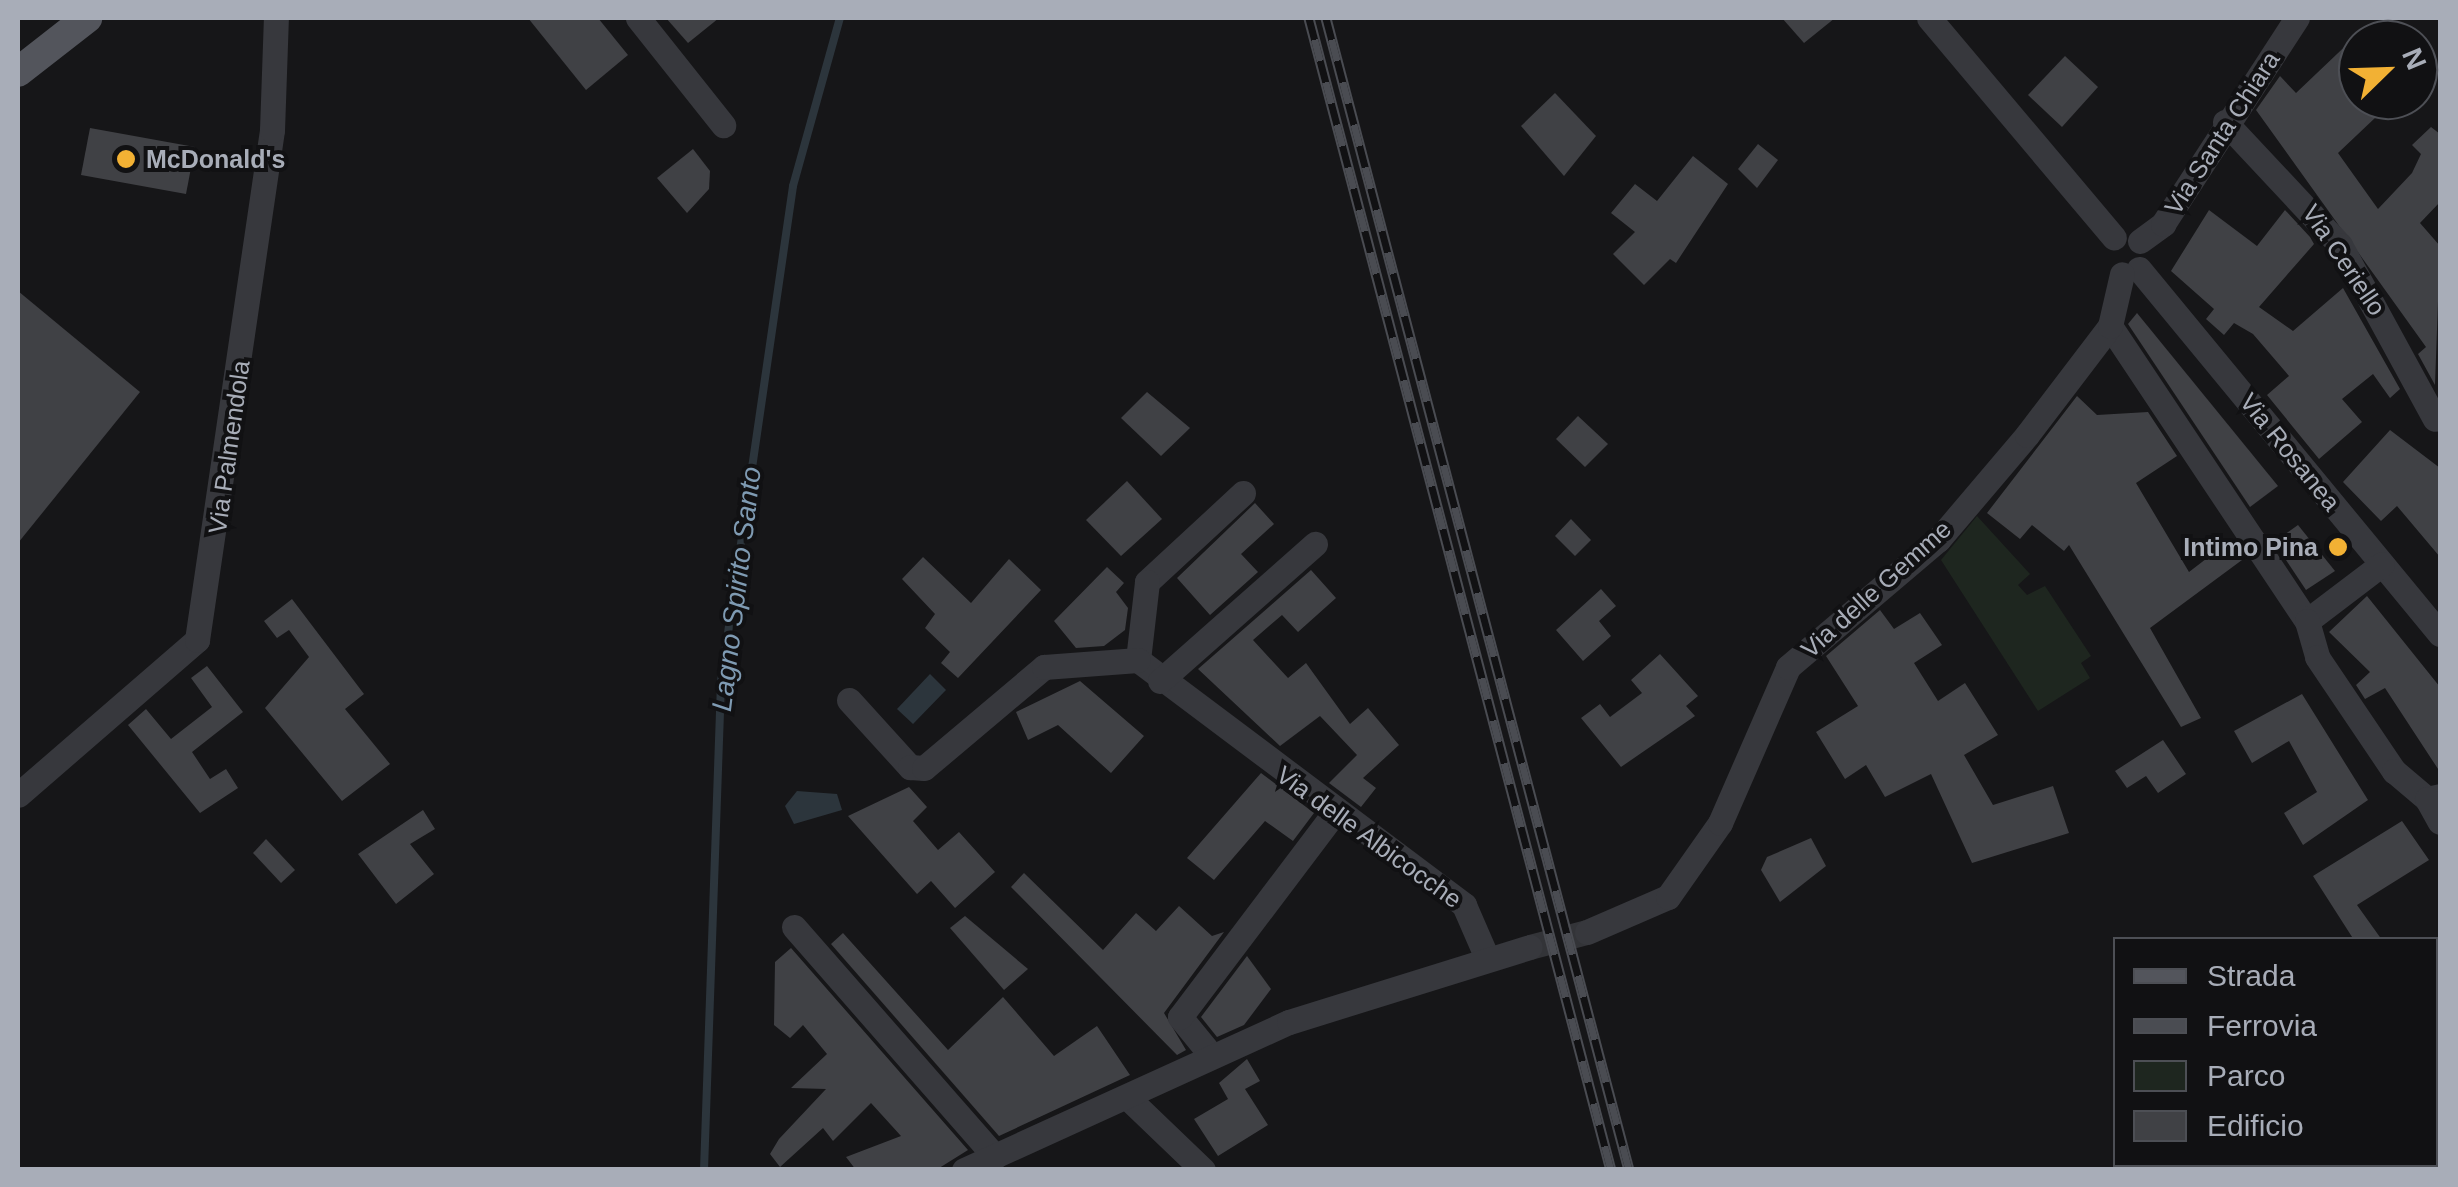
<!DOCTYPE html>
<style>
body{margin:0}
#map{position:relative;width:2458px;height:1187px;overflow:hidden;background:#161618;font-family:Helvetica,sans-serif}
div>[style]{position:absolute}
.green>*{inset:0;background:#1e261f}
.water>*{inset:0;background:#2c353c}
.stream>*{height:8px;margin:-4px;padding:0 4px;transform-origin:4px;border-radius:4px;background:#2c353c}
.building>*{inset:0;background:#404145}
.minor-tunnel>*{height:25px;margin-top:-12.5px;transform-origin:0;background:repeating-linear-gradient(90deg,#333438 0 25px,transparent 0 37px)}
.minor>*{height:25px;margin:-12.5px;padding:0 12.5px;transform-origin:12.5px;border-radius:12.5px;background:#37383d}
.major>*{height:30px;margin:-15px;padding:0 15px;transform-origin:15px;border-radius:15px;background:#53555c}
.rail>*{height:11px;margin-top:-5.5px;transform-origin:0;background:repeating-linear-gradient(90deg,#111113 0 22px,#4a4c52 0 44px);box-sizing:border-box;border-block:2px solid #4a4c52}
.dots>*{width:28px;height:28px;translate:-50% -50%;box-sizing:border-box;border:5px solid #111113;border-radius:50%}
span{translate:-50% -50%;white-space:nowrap;text-align:center;line-height:1.15;-webkit-text-stroke:8px #111113;paint-order:stroke}
.street-label{font-size:25px;color:#a8adb8}
.poi-label{font-size:25px;color:#a8adb8;font-weight:700}
.left{translate:0 -50%;text-align:left}
.right{translate:-100% -50%;text-align:right}
.water-label{font-size:28px;color:#7f9bb3;font-style:italic}
.frame{position:absolute;inset:0;border:20px solid #a8adb8;pointer-events:none}
.legend{position:absolute;left:2113px;top:937px;width:325px;height:230px;box-sizing:border-box;background:#111113;border:2px solid #4d4f55;margin:0;padding:12px 18px;list-style:none;font-size:30px;color:#a8adb8}
.legend li{display:flex;align-items:center;gap:20px;height:50px}
.legend b{width:50px;border:2px solid #4d4f55}
.north{position:absolute;left:2338px;top:20px;width:100px;height:100px;box-sizing:border-box;background:#111113;border:2px solid #4d4f55;border-radius:50%;rotate:67deg;font-size:28px;font-weight:700;line-height:40px;text-align:center;color:#a8adb8}
.north::after{content:'';display:block;margin:auto;width:35px;height:45px;background:#f2b134;clip-path:polygon(50% 0,100% 100%,50% 72%,0 100%)}
</style>
<div id="map">
<div class="green">
<i style="clip-path:polygon(1977px 516px,2030px 574px,2018px 585px,2027px 595px,2045px 586px,2091px 656px,2081px 663px,2090px 678px,2038px 711px,1941px 560px)"></i>
</div>
<div class="water">
<i style="clip-path:polygon(930px 674px,946px 690px,913px 724px,897px 709px)"></i>
<i style="clip-path:polygon(797px 791px,837px 794px,842px 810px,794px 824px,785px 806px)"></i>
</div>
<div class="stream">
<i style="left:704px;top:1170px;width:489px;rotate:-88deg"></i>
<i style="left:721px;top:681px;width:500px;rotate:-81.72deg"></i>
<i style="left:793px;top:186px;width:174px;rotate:-74.4deg"></i>
</div>
<div class="building">
<i style="clip-path:polygon(528px 18px,598px 18px,628px 55px,586px 90px)"></i>
<i style="clip-path:polygon(666px 18px,719px 18px,688px 43px)"></i>
<i style="clip-path:polygon(1782px 18px,1835px 18px,1804px 43px)"></i>
<i style="clip-path:polygon(2358px 34px,2358px 100px,2394px 100px,2338px 153px,2378px 209px,2412px 173px,2421px 154px,2412px 145px,2431px 127px,2440px 134px,2440px 202px,2420px 223px,2440px 246px,2435px 385px,2418px 354px,2426px 347px,2256px 110px,2280px 76px,2296px 93px)"></i>
<i style="clip-path:polygon(2065px 56px,2098px 87px,2062px 127px,2028px 95px)"></i>
<i style="clip-path:polygon(1555px 93px,1596px 136px,1564px 176px,1521px 126px)"></i>
<i style="clip-path:polygon(90px 128px,195px 147px,186px 194px,81px 175px)"></i>
<i style="clip-path:polygon(1758px 144px,1778px 160px,1757px 188px,1738px 169px)"></i>
<i style="clip-path:polygon(693px 149px,710px 171px,709px 189px,687px 213px,657px 178px)"></i>
<i style="clip-path:polygon(1693px 156px,1728px 184px,1676px 263px,1670px 259px,1644px 285px,1613px 254px,1635px 232px,1611px 213px,1635px 184px,1657px 201px)"></i>
<i style="clip-path:polygon(2272px 196px,2310px 237px,2314px 244px,2259px 307px,2293px 331px,2343px 288px,2400px 389px,2390px 398px,2373px 374px,2342px 399px,2362px 422px,2319px 459px,2267px 395px,2289px 376px,2253px 334px,2234px 323px,2224px 335px,2206px 319px,2214px 309px,2171px 271px,2209px 210px,2257px 246px,2285px 210px)"></i>
<i style="clip-path:polygon(18px 291px,140px 392px,18px 543px)"></i>
<i style="clip-path:polygon(2137px 313px,2278px 486px,2250px 507px,2128px 324px)"></i>
<i style="clip-path:polygon(1147px 392px,1190px 428px,1161px 456px,1121px 418px)"></i>
<i style="clip-path:polygon(2077px 396px,2097px 415px,2148px 412px,2177px 456px,2136px 483px,2189px 572px,2228px 542px,2242px 560px,2150px 628px,2201px 718px,2181px 727px,2069px 545px,2064px 551px,2032px 525px,2020px 539px,1987px 513px)"></i>
<i style="clip-path:polygon(1578px 416px,1608px 444px,1585px 467px,1556px 439px)"></i>
<i style="clip-path:polygon(2390px 430px,2440px 468px,2440px 557px,2397px 506px,2381px 521px,2343px 482px)"></i>
<i style="clip-path:polygon(1127px 481px,1162px 519px,1121px 556px,1086px 520px)"></i>
<i style="clip-path:polygon(1255px 503px,1274px 524px,1241px 554px,1258px 572px,1210px 615px,1177px 578px)"></i>
<i style="clip-path:polygon(1571px 519px,1591px 540px,1575px 556px,1555px 536px)"></i>
<i style="clip-path:polygon(2298px 525px,2335px 571px,2306px 590px,2274px 542px)"></i>
<i style="clip-path:polygon(923px 557px,971px 603px,1009px 559px,1041px 590px,958px 678px,941px 663px,950px 652px,925px 628px,935px 614px,902px 579px)"></i>
<i style="clip-path:polygon(1107px 567px,1124px 583px,1116px 592px,1128px 608px,1125px 630px,1104px 646px,1076px 648px,1054px 621px)"></i>
<i style="clip-path:polygon(1311px 570px,1336px 598px,1298px 632px,1282px 615px,1253px 640px,1288px 678px,1306px 663px,1350px 724px,1368px 708px,1399px 745px,1363px 778px,1376px 788px,1361px 807px,1329px 783px,1357px 755px,1320px 716px,1280px 746px,1198px 669px)"></i>
<i style="clip-path:polygon(1601px 589px,1616px 606px,1599px 621px,1611px 636px,1583px 661px,1556px 630px)"></i>
<i style="clip-path:polygon(2367px 596px,2440px 687px,2440px 772px,2385px 688px,2365px 699px,2356px 685px,2370px 672px,2329px 632px)"></i>
<i style="clip-path:polygon(292px 599px,364px 694px,345px 709px,390px 764px,342px 801px,265px 708px,309px 657px,289px 630px,277px 638px,264px 621px)"></i>
<i style="clip-path:polygon(1880px 610px,1894px 629px,1920px 613px,1942px 645px,1914px 663px,1938px 701px,1965px 683px,1998px 735px,1964px 755px,1993px 805px,2053px 786px,2069px 833px,1972px 863px,1931px 774px,1885px 797px,1866px 765px,1845px 779px,1816px 732px,1858px 706px,1826px 656px)"></i>
<i style="clip-path:polygon(1660px 654px,1698px 696px,1686px 706px,1695px 716px,1621px 767px,1581px 718px,1600px 704px,1610px 717px,1642px 693px,1631px 680px)"></i>
<i style="clip-path:polygon(207px 666px,243px 712px,192px 752px,210px 779px,226px 769px,238px 788px,200px 813px,128px 725px,146px 709px,171px 739px,212px 707px,191px 678px)"></i>
<i style="clip-path:polygon(1080px 681px,1144px 736px,1111px 773px,1058px 725px,1028px 740px,1016px 712px)"></i>
<i style="clip-path:polygon(2302px 694px,2368px 800px,2303px 845px,2284px 813px,2317px 792px,2289px 741px,2252px 763px,2234px 731px)"></i>
<i style="clip-path:polygon(2163px 740px,2186px 774px,2158px 793px,2146px 776px,2127px 788px,2115px 771px)"></i>
<i style="clip-path:polygon(1261px 773px,1314px 813px,1293px 841px,1265px 821px,1214px 880px,1187px 858px)"></i>
<i style="clip-path:polygon(909px 787px,927px 807px,913px 821px,938px 850px,959px 832px,995px 872px,955px 908px,931px 881px,917px 894px,848px 816px)"></i>
<i style="clip-path:polygon(423px 810px,435px 829px,410px 844px,434px 874px,396px 904px,358px 854px)"></i>
<i style="clip-path:polygon(2402px 821px,2429px 860px,2357px 905px,2382px 940px,2354px 940px,2313px 876px)"></i>
<i style="clip-path:polygon(1811px 838px,1826px 866px,1780px 902px,1761px 870px,1767px 857px)"></i>
<i style="clip-path:polygon(266px 839px,295px 870px,281px 883px,253px 853px)"></i>
<i style="clip-path:polygon(1024px 873px,1103px 950px,1136px 913px,1156px 931px,1179px 906px,1212px 936px,1224px 932px,1164px 1013px,1186px 1050px,1177px 1055px,1011px 887px)"></i>
<i style="clip-path:polygon(965px 916px,1028px 969px,1004px 990px,950px 928px)"></i>
<i style="clip-path:polygon(843px 933px,948px 1050px,1003px 997px,1054px 1056px,1097px 1026px,1130px 1075px,999px 1136px,831px 944px)"></i>
<i style="clip-path:polygon(791px 948px,968px 1150px,936px 1170px,856px 1170px,846px 1157px,901px 1136px,871px 1103px,833px 1141px,823px 1128px,780px 1167px,770px 1154px,779px 1139px,826px 1089px,791px 1088px,827px 1054px,803px 1025px,790px 1038px,774px 1025px,775px 962px)"></i>
<i style="clip-path:polygon(1247px 956px,1271px 989px,1244px 1025px,1217px 1037px,1201px 1017px)"></i>
<i style="clip-path:polygon(1247px 1059px,1260px 1081px,1245px 1089px,1268px 1125px,1218px 1156px,1194px 1119px,1228px 1099px,1219px 1083px)"></i>
</div>
<div class="minor-tunnel">
<i style="left:1530px;top:947px;width:59px;rotate:-14.7deg"></i>
</div>
<div class="minor">
<i style="left:638px;top:18px;width:137px;rotate:51.5deg"></i>
<i style="left:1929px;top:18px;width:287px;rotate:49.9deg"></i>
<i style="left:2225px;top:122px;width:168px;rotate:46.9deg"></i>
<i style="left:2340px;top:245px;width:198px;rotate:61.4deg"></i>
<i style="left:2140px;top:241px;width:29px;rotate:-36deg"></i>
<i style="left:2163px;top:224px;width:246px;rotate:-57deg"></i>
<i style="left:2139px;top:269px;width:473px;rotate:50.5deg"></i>
<i style="left:2110px;top:326px;width:355px;rotate:56.3deg"></i>
<i style="left:2307px;top:621px;width:94px;rotate:-37.2deg"></i>
<i style="left:1243px;top:493px;width:131px;rotate:137.2deg"></i>
<i style="left:1147px;top:582px;width:79px;rotate:96.6deg"></i>
<i style="left:1138px;top:660px;width:408px;rotate:36.9deg"></i>
<i style="left:1464px;top:905px;width:58px;rotate:66.5deg"></i>
<i style="left:2307px;top:621px;width:37px;rotate:74deg"></i>
<i style="left:2317px;top:657px;width:138px;rotate:56deg"></i>
<i style="left:2394px;top:771px;width:43px;rotate:40.3deg"></i>
<i style="left:2427px;top:799px;width:13px;rotate:-13deg"></i>
<i style="left:1160px;top:681px;width:207px;rotate:-41.5deg"></i>
<i style="left:849px;top:700px;width:91px;rotate:47.7deg"></i>
<i style="left:910px;top:767px;width:14px;rotate:4deg"></i>
<i style="left:924px;top:768px;width:157px;rotate:-40.1deg"></i>
<i style="left:1044px;top:667px;width:94px;rotate:-4.3deg"></i>
<i style="left:18px;top:795px;width:237px;rotate:-40.9deg"></i>
<i style="left:197px;top:640px;width:515px;rotate:-81.63deg"></i>
<i style="left:272px;top:130px;width:112px;rotate:-88deg"></i>
<i style="left:2427px;top:799px;width:26px;rotate:61deg"></i>
<i style="left:794px;top:927px;width:305px;rotate:48.8deg"></i>
<i style="left:1587px;top:932px;width:88px;rotate:-23.4deg"></i>
<i style="left:1668px;top:897px;width:90px;rotate:-54.9deg"></i>
<i style="left:1720px;top:823px;width:170px;rotate:-66.4deg"></i>
<i style="left:1788px;top:667px;width:197px;rotate:-40.3deg"></i>
<i style="left:1938px;top:540px;width:138px;rotate:-49.7deg"></i>
<i style="left:2027px;top:435px;width:137px;rotate:-52.7deg"></i>
<i style="left:2110px;top:326px;width:53px;rotate:-77deg"></i>
<i style="left:1211px;top:1055px;width:49px;rotate:-129.2deg"></i>
<i style="left:1180px;top:1017px;width:257px;rotate:-52.9deg"></i>
<i style="left:1128px;top:1098px;width:104px;rotate:43.8deg"></i>
<i style="left:964px;top:1170px;width:357px;rotate:-24.5deg"></i>
<i style="left:1289px;top:1022px;width:252px;rotate:-17.3deg"></i>
</div>
<div class="major">
<i style="left:18px;top:72px;width:88px;rotate:-38deg"></i>
</div>
<div class="rail">
<i style="left:1309px;top:18px;width:1191px;rotate:75.31deg"></i>
<i style="left:1326px;top:18px;width:1191px;rotate:75.26deg"></i>
</div>
<div class="dots">
<i style="left:126px;top:159px;background:#f2b134"></i>
<i style="left:2338px;top:547px;background:#f2b134"></i>
</div>
<div class="street-label">
<span style="left:2222px;top:133px;rotate:-57deg">Via Santa Chiara</span>
<span style="left:2344px;top:260px;rotate:56deg">Via Ceriello</span>
<span style="left:229px;top:447px;rotate:-82deg">Via Palmendola</span>
<span style="left:2290px;top:452px;rotate:51deg">Via Rosanea</span>
<span style="left:1876px;top:589px;rotate:-42deg">Via delle Gemme</span>
<span style="left:1369px;top:837px;rotate:36deg">Via delle Albicocche</span>
</div>
<div class="poi-label">
<span class="left" style="left:146px;top:159px">McDonald's</span>
<span class="right" style="left:2318px;top:547px">Intimo Pina</span>
</div>
<div class="water-label">
<span style="left:737px;top:589px;rotate:-83deg">Lagno Spirito Santo</span>
</div>
<div class="frame"></div>
<ul class="legend">
<li><b style="height:12px;background:#53555c"></b>Strada</li>
<li><b style="height:12px;background:#4a4c52"></b>Ferrovia</li>
<li><b style="height:28px;background:#1e261f"></b>Parco</li>
<li><b style="height:28px;background:#404145"></b>Edificio</li>
</ul>
<div class="north">N</div>
</div>
